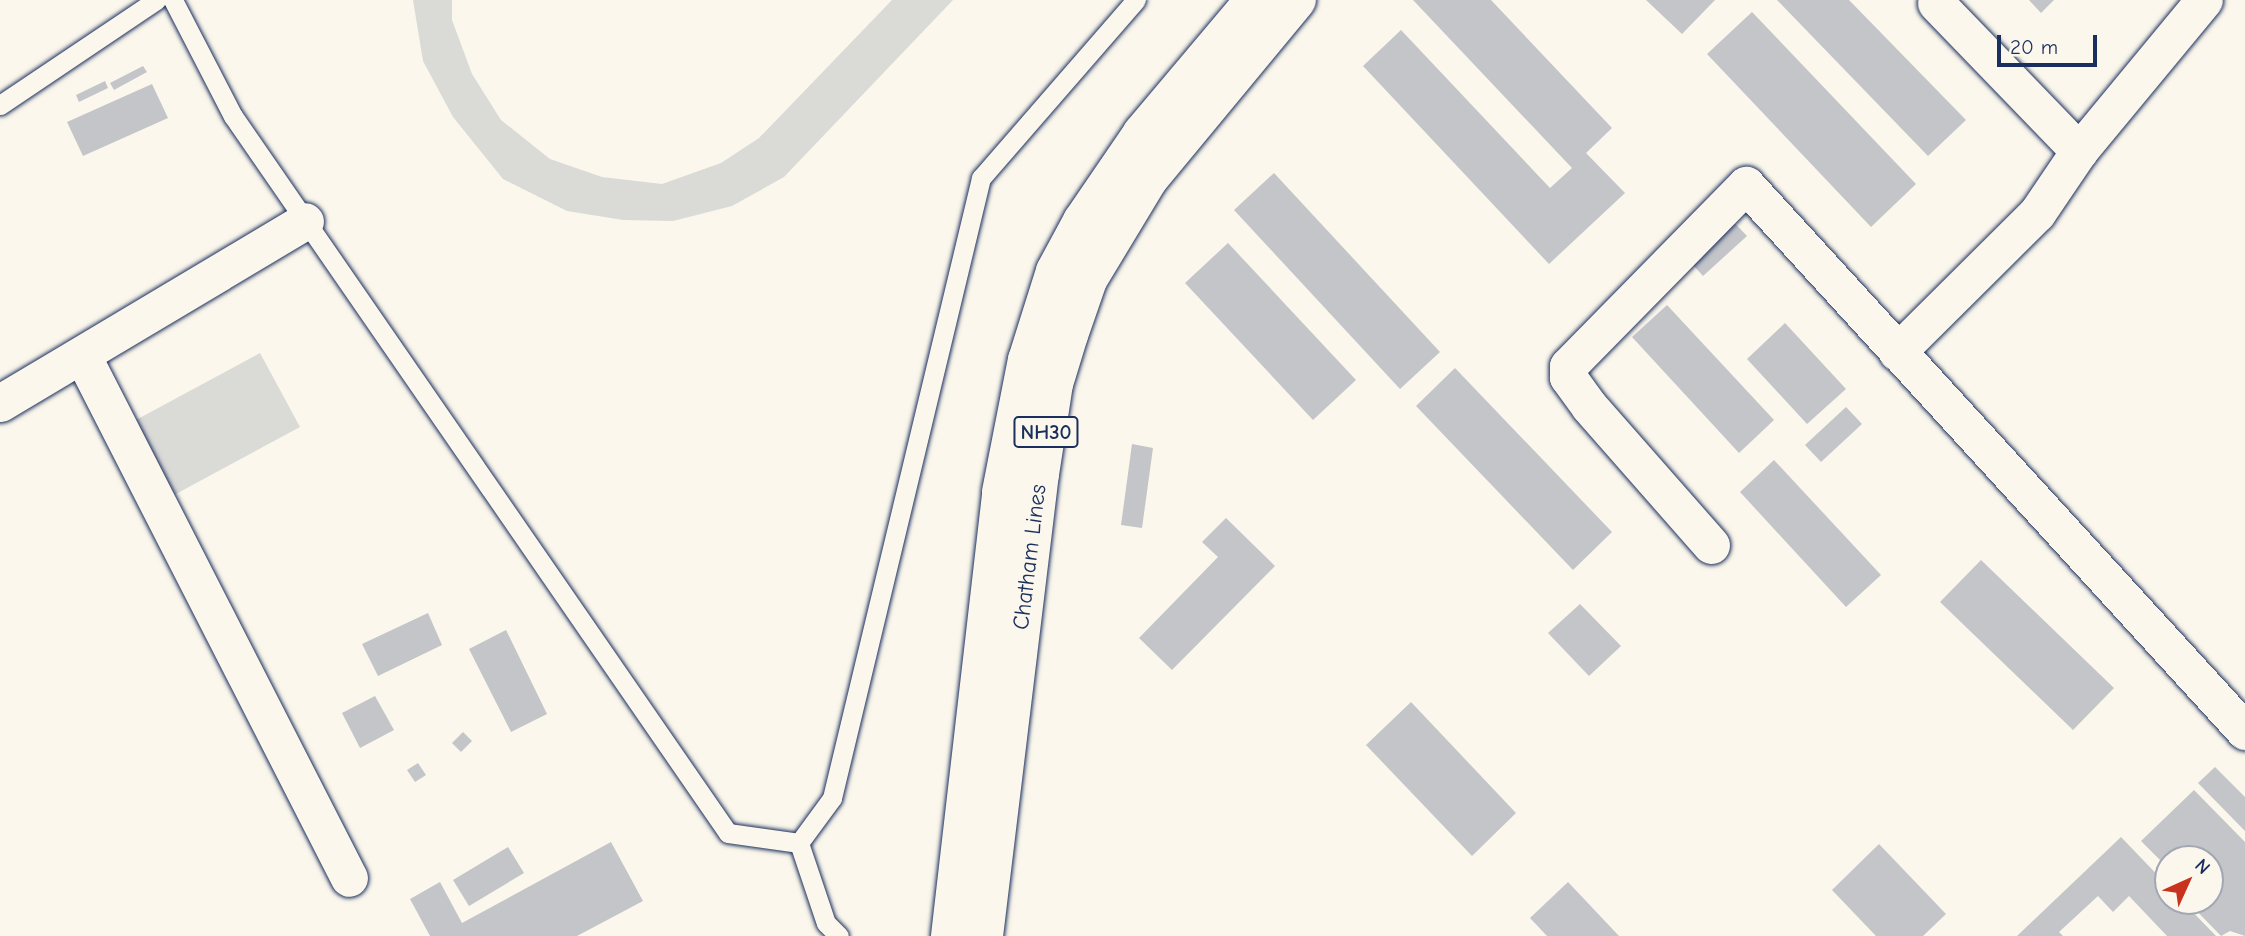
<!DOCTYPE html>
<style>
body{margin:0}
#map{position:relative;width:2245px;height:936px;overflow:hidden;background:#fbf7ec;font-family:"Comic Neue",sans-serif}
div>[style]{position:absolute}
.green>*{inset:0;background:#dadad7}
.building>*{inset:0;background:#c3c5c9}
.roads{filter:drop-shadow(0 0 2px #1b2f5e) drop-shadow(0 0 2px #1b2f5e)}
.lane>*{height:19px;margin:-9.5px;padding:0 9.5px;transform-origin:9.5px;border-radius:9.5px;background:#fbf7ec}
.street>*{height:37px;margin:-18.5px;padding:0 18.5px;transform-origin:18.5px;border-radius:18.5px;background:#fbf7ec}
.highway>*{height:38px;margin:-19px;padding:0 19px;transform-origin:19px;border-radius:19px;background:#fbf7ec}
span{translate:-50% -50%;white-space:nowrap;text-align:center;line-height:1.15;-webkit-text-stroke:5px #fbf7ec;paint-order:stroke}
.shield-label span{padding:2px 5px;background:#fbf7ec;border:2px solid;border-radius:5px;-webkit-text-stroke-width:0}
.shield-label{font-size:21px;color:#1b2f5e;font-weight:700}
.street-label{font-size:23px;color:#1b2f5e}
.north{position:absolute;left:2154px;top:845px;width:70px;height:70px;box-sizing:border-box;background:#fbf7ec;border:2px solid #a1a7b3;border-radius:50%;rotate:45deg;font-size:19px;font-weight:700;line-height:28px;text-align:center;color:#1b2f5e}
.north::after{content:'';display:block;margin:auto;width:24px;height:32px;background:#c8321e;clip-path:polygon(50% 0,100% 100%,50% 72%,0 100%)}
.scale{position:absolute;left:1997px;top:35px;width:100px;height:32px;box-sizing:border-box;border:4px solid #1b2f5e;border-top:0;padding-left:9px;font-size:21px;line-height:24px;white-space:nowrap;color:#1b2f5e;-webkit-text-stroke:5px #fbf7ec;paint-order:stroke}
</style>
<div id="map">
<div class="green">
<i style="clip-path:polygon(452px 0,452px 20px,472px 74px,501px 120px,550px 159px,602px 177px,662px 184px,721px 163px,759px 138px,892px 0,953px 0,784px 177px,732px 206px,673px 221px,623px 220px,567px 211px,503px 179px,453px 117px,423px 61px,413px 0)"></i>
<i style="clip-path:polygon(260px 353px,300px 427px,174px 495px,134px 421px)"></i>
</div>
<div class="building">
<i style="clip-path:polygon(1413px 0,1491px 0,1612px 128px,1586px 153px,1625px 193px,1549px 264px,1363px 66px,1401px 30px,1550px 188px,1572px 168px)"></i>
<i style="clip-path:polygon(1646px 0,1715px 0,1682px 34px)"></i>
<i style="clip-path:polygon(1777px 0,1849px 0,1966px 120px,1928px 156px)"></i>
<i style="clip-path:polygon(2029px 0,2054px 0,2041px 13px)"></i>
<i style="clip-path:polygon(1752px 12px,1916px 184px,1871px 227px,1707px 54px)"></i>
<i style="clip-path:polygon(143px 66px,147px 72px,114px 90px,110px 83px)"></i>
<i style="clip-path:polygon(105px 81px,108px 88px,79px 102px,76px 95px)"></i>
<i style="clip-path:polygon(152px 84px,168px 118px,83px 156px,67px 122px)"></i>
<i style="clip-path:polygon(1274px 173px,1440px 352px,1400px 389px,1234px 210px)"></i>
<i style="clip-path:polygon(1726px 214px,1747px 236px,1703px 276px,1683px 254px)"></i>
<i style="clip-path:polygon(1228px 243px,1356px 380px,1313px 420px,1185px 283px)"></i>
<i style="clip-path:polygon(1667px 305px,1774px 420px,1739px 453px,1632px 337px)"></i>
<i style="clip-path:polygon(1785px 323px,1846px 389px,1807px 424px,1747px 359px)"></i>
<i style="clip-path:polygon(1455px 368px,1612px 532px,1573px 570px,1416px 406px)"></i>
<i style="clip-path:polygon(1846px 407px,1862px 424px,1821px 462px,1805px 445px)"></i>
<i style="clip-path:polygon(1132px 444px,1153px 448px,1142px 528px,1121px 525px)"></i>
<i style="clip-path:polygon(1774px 460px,1881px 575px,1846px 607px,1740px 492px)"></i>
<i style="clip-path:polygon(1226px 518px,1275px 566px,1172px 670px,1139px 638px,1218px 557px,1202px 542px)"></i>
<i style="clip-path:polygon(1981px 560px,2114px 688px,2073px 730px,1940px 602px)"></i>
<i style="clip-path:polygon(1580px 604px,1621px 646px,1589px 676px,1548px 633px)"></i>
<i style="clip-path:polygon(428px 613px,442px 645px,378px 676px,362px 644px)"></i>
<i style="clip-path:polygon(506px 630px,547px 714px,511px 732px,469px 649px)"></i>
<i style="clip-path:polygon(375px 696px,394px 730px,360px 748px,342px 713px)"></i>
<i style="clip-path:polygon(1411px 702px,1516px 813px,1472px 856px,1366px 745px)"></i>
<i style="clip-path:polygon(463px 732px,472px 741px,461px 752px,452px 743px)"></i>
<i style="clip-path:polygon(418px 763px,426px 775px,415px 782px,407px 770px)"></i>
<i style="clip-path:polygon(2215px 767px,2245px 797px,2245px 831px,2198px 783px)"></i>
<i style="clip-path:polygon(2194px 790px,2245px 842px,2245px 936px,2230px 931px,2221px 936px,2187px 901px,2210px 901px,2210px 859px,2168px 859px,2168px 868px,2141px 841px)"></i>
<i style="clip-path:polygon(2121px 837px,2168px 886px,2168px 901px,2182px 901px,2216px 936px,2167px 936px,2129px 896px,2113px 912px,2098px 896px,2059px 932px,2063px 936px,2017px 936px)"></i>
<i style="clip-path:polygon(611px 842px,643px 901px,577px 936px,430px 936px,410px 899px,440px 882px,462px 923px)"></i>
<i style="clip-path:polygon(1879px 844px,1946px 914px,1923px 936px,1876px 936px,1832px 890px)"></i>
<i style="clip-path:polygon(508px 847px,524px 873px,469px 906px,453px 880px)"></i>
<i style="clip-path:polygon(1568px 882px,1619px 936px,1547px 936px,1530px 918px)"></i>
</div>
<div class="roads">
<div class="lane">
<i style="left:173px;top:0;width:131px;rotate:62.7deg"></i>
<i style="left:233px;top:116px;width:871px;rotate:55.38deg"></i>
<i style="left:728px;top:833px;width:72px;rotate:8deg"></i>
<i style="left:799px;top:843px;width:56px;rotate:-53.7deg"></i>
<i style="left:832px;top:798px;width:638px;rotate:-76.49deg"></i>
<i style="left:981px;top:178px;width:236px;rotate:-49deg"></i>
<i style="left:0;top:105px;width:188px;rotate:-33.9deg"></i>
<i style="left:799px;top:843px;width:84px;rotate:71.4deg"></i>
<i style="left:826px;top:923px;width:18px;rotate:45deg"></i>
</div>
<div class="street">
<i style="left:1936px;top:3px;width:206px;rotate:46deg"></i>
<i style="left:1897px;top:352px;width:197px;rotate:-44.8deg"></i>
<i style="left:2037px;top:213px;width:75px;rotate:-55.9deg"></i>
<i style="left:2079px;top:151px;width:196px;rotate:-50.4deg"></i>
<i style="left:82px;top:355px;width:587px;rotate:62.95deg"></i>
<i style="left:0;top:403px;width:355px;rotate:-30.8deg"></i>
<i style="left:1711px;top:545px;width:185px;rotate:-131.3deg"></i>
<i style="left:1589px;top:406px;width:36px;rotate:-126deg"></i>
<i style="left:1568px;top:377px;width:11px;rotate:-90deg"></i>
<i style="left:1568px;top:366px;width:254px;rotate:-45.5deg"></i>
<i style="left:1746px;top:185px;width:740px;rotate:47.58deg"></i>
</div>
<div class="highway">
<i style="left:950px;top:936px;width:447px;rotate:-83.4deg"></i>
<i style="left:1001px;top:492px;width:135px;rotate:-78.9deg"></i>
<i style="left:1027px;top:360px;width:93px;rotate:-72.5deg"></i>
<i style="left:1055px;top:271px;width:57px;rotate:-61.6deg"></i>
<i style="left:1082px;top:221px;width:107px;rotate:-55.7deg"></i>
<i style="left:1142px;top:133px;width:174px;rotate:-49.9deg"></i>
<i style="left:984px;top:936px;width:465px;rotate:-83.1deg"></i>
<i style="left:1040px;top:474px;width:91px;rotate:-81.2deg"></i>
<i style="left:1054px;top:384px;width:51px;rotate:-73deg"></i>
<i style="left:1069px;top:335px;width:58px;rotate:-70.9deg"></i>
<i style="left:1088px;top:280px;width:118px;rotate:-58.9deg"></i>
<i style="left:1149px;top:179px;width:232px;rotate:-50.4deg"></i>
</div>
</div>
<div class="shield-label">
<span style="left:1046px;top:432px">NH30</span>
</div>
<div class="street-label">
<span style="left:1030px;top:557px;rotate:-83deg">Chatham Lines</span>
</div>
<div class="north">N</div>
<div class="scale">20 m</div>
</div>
